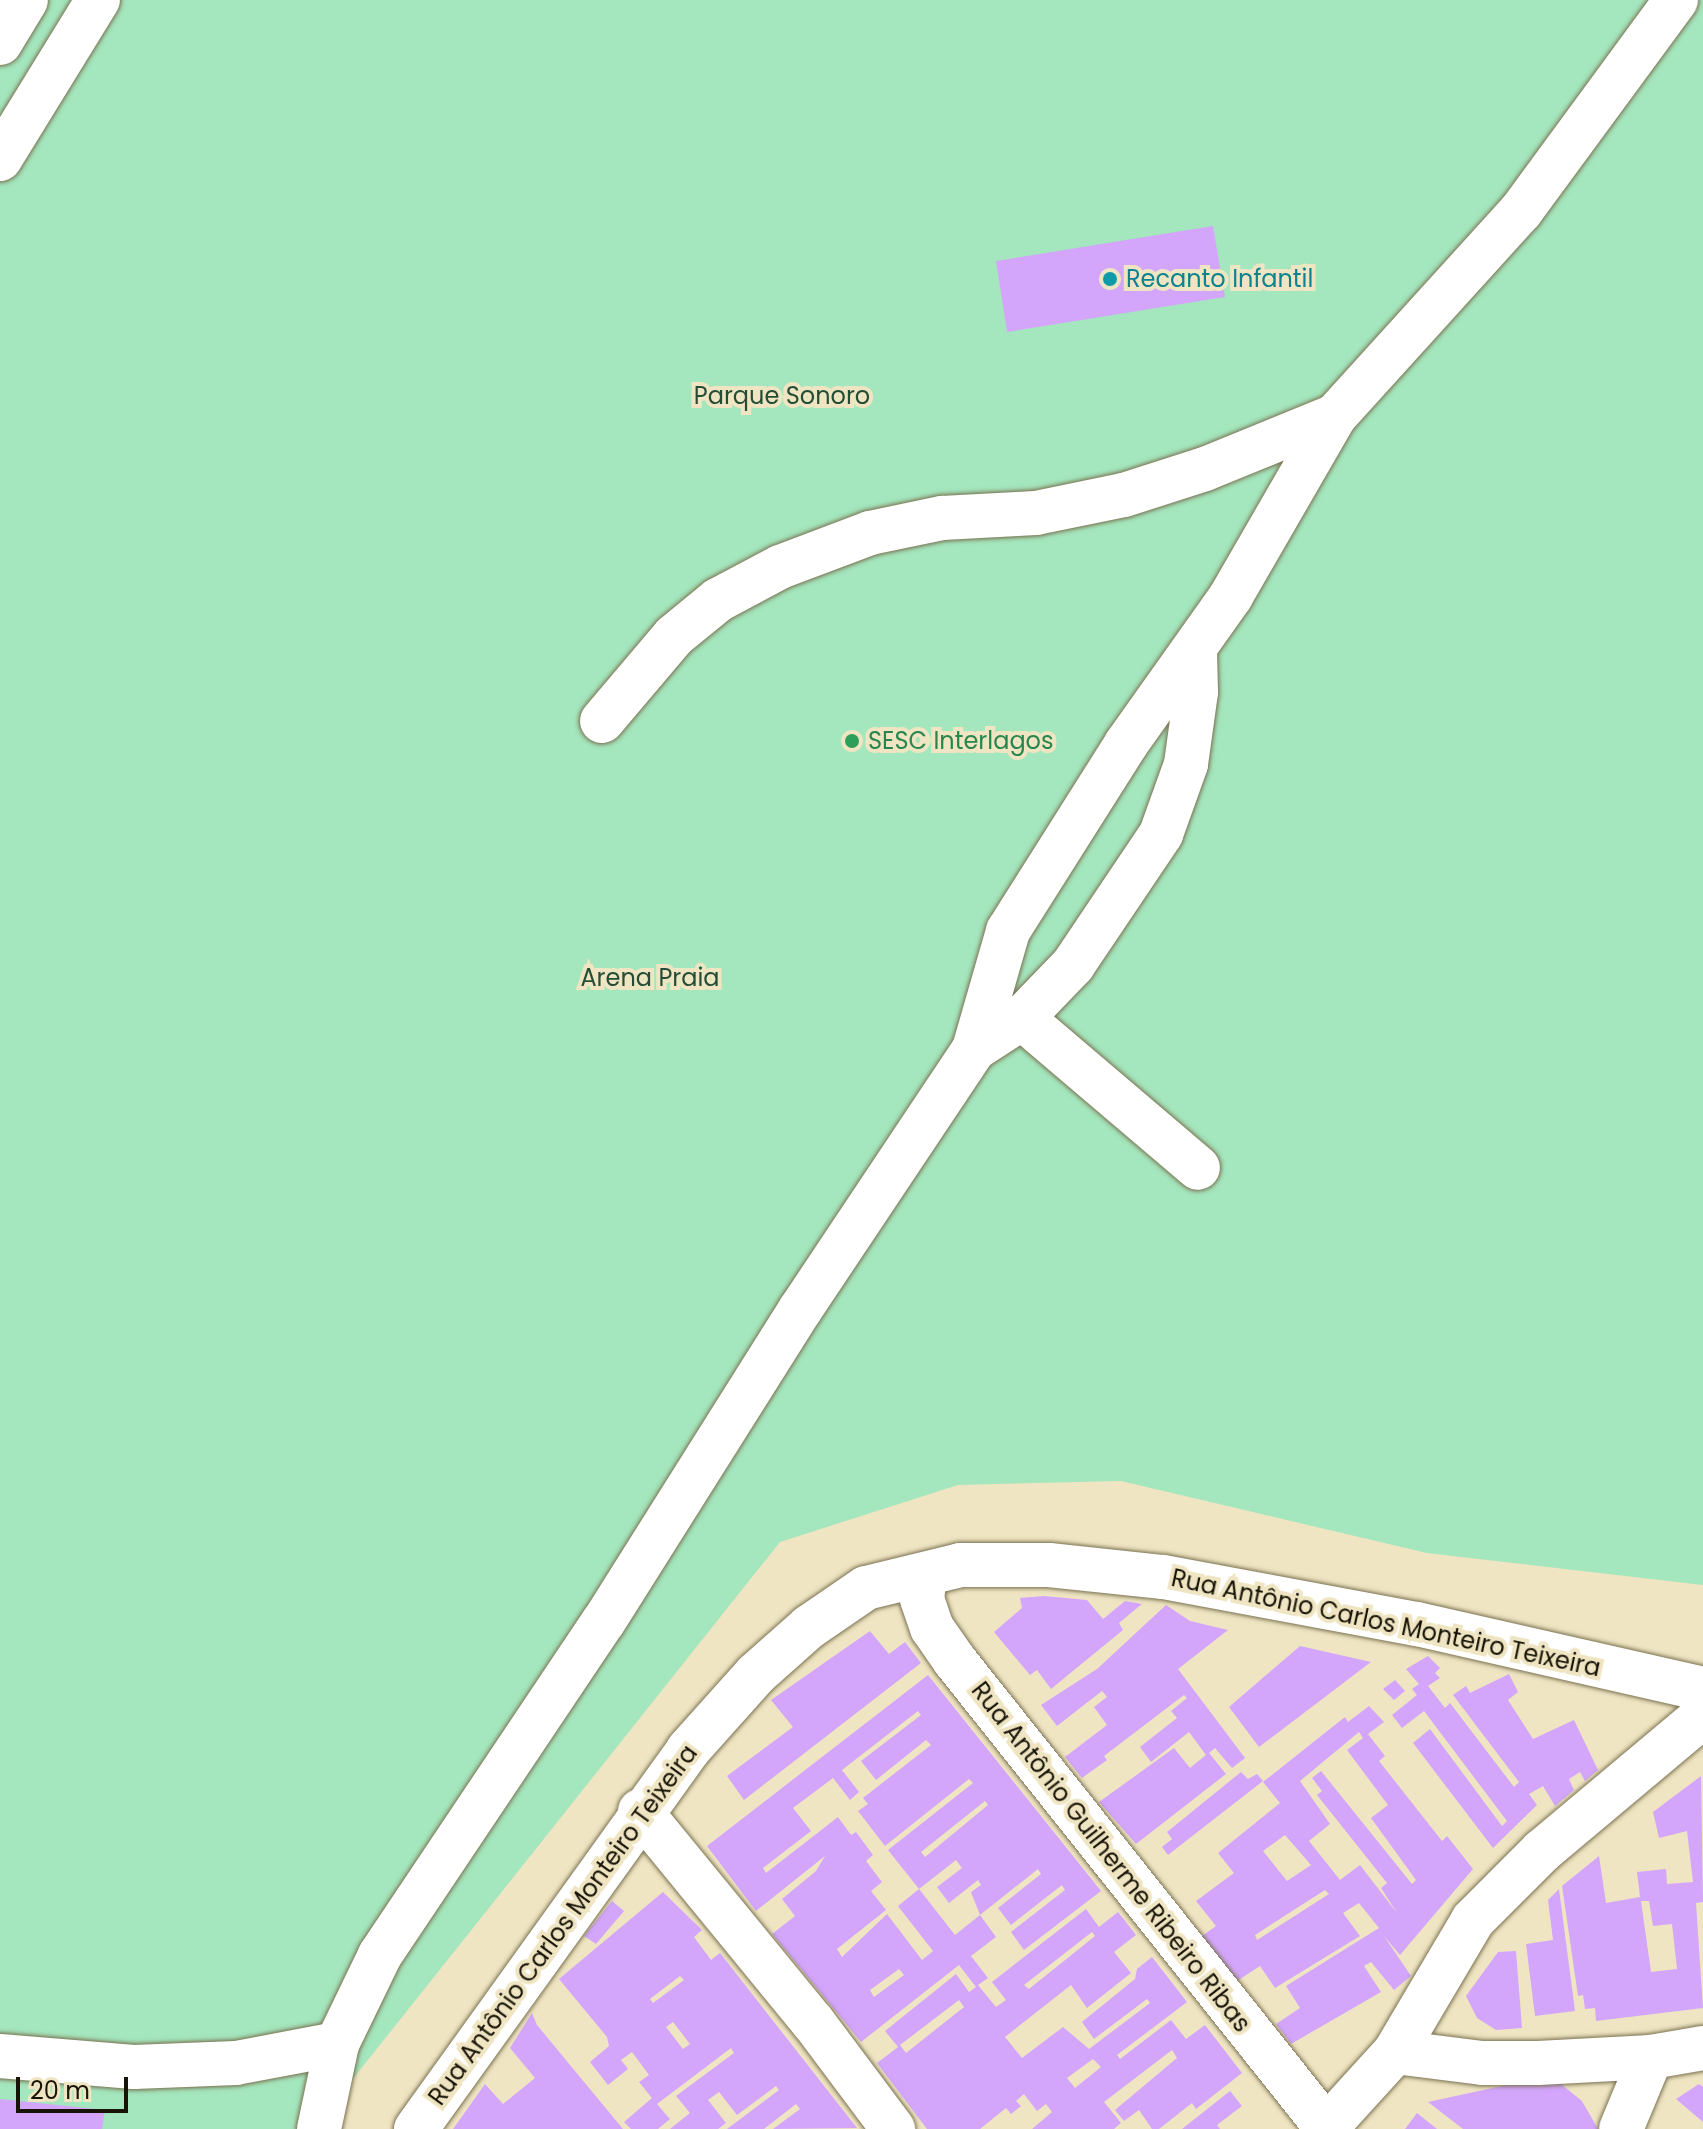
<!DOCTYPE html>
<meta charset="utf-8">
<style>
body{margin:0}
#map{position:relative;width:1703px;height:2129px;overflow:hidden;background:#efe5c2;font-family:Poppins,sans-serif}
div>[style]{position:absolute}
.green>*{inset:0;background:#a4e6bd}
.building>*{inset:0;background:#d3a6fb}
.roads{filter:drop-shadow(0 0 2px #7b7252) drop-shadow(0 0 2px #7b7252)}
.minor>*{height:44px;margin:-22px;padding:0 22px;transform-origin:22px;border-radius:22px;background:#fff}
.dots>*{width:22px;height:22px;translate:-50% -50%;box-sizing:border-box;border:4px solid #efe5c2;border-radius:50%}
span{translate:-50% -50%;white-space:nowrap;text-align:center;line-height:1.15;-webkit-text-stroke:8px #efe5c2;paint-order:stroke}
.culture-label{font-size:24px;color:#0d838f}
.left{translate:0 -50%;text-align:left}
.park-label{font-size:24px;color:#234d35}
.leisure-label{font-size:24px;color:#27864d}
.street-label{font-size:24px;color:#171307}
.scale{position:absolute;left:16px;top:2077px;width:112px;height:36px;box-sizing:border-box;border:4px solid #171307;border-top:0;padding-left:10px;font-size:24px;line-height:28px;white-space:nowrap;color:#171307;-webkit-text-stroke:6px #efe5c2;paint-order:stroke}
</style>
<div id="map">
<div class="green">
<i style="clip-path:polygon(0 0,1703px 0,1703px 1585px,1427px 1553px,1121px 1481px,958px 1485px,780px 1542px,313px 2129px,0 2129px)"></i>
</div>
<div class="building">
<i style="clip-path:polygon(1213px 226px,1225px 297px,1007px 332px,996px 261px)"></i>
<i style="clip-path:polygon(1044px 1596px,1087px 1600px,1103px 1619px,1125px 1601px,1142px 1604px,1119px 1623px,1123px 1630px,1051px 1689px,1037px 1670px,1030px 1675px,994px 1632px,1022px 1608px,1020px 1598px)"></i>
<i style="clip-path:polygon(1166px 1605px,1190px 1621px,1228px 1630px,1178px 1669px,1245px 1758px,1232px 1768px,1215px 1748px,1209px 1753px,1226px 1774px,1136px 1844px,1099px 1802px,1174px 1748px,1190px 1768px,1206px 1755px,1189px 1732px,1151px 1762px,1140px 1747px,1177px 1718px,1171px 1711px,1187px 1698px,1184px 1695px,1104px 1756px,1107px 1760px,1082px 1778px,1065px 1757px,1107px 1725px,1094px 1707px,1107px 1697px,1102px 1691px,1057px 1726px,1041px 1705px,1097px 1669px)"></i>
<i style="clip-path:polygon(870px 1631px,889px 1654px,905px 1642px,921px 1663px,744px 1800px,727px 1776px,793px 1727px,771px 1700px)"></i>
<i style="clip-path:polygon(1300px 1646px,1371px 1662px,1259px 1747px,1229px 1707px)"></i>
<i style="clip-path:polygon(1428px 1656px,1440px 1668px,1435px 1673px,1440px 1678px,1428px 1686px,1445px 1708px,1450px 1703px,1514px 1787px,1519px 1782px,1453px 1695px,1466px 1686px,1470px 1693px,1509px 1674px,1518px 1692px,1508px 1700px,1533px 1739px,1574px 1720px,1598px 1770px,1585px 1781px,1580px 1772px,1569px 1779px,1574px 1790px,1555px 1806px,1543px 1786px,1529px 1794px,1537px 1805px,1493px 1848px,1413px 1743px,1430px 1729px,1502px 1826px,1507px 1821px,1424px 1711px,1402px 1728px,1392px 1715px,1417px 1695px,1412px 1689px,1419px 1684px,1406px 1669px)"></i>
<i style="clip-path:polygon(evenodd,928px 1675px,1101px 1891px,1024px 1950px,1011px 1932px,1065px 1890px,1062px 1885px,1011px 1925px,998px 1908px,1041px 1874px,1038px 1869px,980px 1915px,996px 1937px,971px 1956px,988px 1978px,978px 1985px,996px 2007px,1006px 2000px,992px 1982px,1086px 1909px,1099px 1927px,1118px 1912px,1136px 1935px,1114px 1952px,1131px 1973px,1087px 2008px,1071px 1985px,1005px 2037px,1022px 2058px,1063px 2027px,1089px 2049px,1150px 2003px,1147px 1999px,1094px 2039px,1082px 2022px,1135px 1979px,1137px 1969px,1152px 1957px,1187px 2002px,1117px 2055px,1120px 2059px,1171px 2020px,1186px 2039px,1205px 2025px,1242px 2073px,1196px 2109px,1192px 2103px,1159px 2129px,1152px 2129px,1139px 2110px,1124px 2121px,1115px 2110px,1177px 2058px,1172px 2050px,1104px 2102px,1121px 2123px,1114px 2129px,1032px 2129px,1052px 2112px,1046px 2104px,1037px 2111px,1024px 2094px,1016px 2101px,1021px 2106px,1011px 2114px,1006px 2108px,980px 2129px,927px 2129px,877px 2063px,898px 2047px,885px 2031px,956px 1974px,969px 1992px,976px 1987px,959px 1965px,861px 2042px,772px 1934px,795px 1916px,782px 1899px,816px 1871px,825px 1856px,756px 1911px,707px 1846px,928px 1675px,918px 1711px,921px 1715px,861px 1761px,876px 1780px,926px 1740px,931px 1745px,863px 1798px,868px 1804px,858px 1811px,885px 1846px,969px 1779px,973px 1783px,888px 1850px,919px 1889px,898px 1906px,933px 1951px,922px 1960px,887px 1914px,842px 1957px,837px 1949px,886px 1910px,871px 1891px,882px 1882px,866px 1861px,873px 1855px,856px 1832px,851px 1835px,838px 1817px,766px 1873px,763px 1868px,811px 1831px,793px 1808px,833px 1778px,850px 1800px,859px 1792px,842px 1770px,918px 1711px,928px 1675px,985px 1801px,988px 1805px,925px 1857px,921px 1852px,985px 1801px,928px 1675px,956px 1860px,962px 1868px,937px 1887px,949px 1903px,978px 1880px,981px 1885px,971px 1892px,980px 1915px,955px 1935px,919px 1889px,956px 1860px,928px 1675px,1092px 1932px,1095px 1936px,1029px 1989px,1024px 1985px,1092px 1932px,928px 1675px,899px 1969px,904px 1975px,874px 1997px,870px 1990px,899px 1969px,928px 1675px,959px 2000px,964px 2007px,906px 2053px,900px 2045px,959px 2000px,928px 1675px,1093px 2059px,1101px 2067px,1075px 2088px,1067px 2078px,1093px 2059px)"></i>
<i style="clip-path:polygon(1395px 1680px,1405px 1691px,1394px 1700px,1383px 1689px)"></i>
<i style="clip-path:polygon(evenodd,1369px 1706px,1384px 1722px,1368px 1734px,1385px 1756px,1379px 1761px,1442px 1841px,1447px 1836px,1473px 1869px,1400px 1955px,1384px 1936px,1411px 1976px,1394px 1990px,1371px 1962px,1364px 1966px,1381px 1992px,1291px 2044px,1276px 2024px,1300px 2008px,1286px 1986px,1379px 1928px,1359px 1903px,1343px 1913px,1360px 1936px,1275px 1988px,1260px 1966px,1234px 1983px,1202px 1936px,1216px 1926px,1196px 1901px,1234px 1873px,1218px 1853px,1280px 1803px,1263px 1782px,1345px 1717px,1348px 1722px,1369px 1706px,1359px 1732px,1363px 1738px,1347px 1750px,1388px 1805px,1371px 1818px,1416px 1880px,1412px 1884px,1321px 1771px,1312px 1778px,1322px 1791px,1317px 1795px,1387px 1883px,1381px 1888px,1397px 1913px,1360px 1865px,1340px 1880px,1309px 1841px,1330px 1824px,1300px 1781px,1359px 1732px,1369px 1706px,1285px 1835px,1311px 1865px,1287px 1881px,1263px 1851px,1285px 1835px,1369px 1706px,1325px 1890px,1329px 1894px,1257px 1940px,1255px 1935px,1325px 1890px)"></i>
<i style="clip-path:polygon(1241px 1772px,1248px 1779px,1257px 1774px,1263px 1781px,1168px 1855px,1162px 1847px,1172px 1839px,1167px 1832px)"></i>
<i style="clip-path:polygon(evenodd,1701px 1776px,1703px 1902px,1696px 1903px,1703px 2008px,1596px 2021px,1595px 2008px,1585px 2009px,1583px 1995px,1578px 1996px,1562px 1886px,1599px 1856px,1606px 1903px,1640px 1897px,1637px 1872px,1666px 1869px,1667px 1884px,1693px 1882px,1687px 1831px,1659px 1838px,1653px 1812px,1701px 1776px,1641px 1901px,1649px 1901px,1653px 1926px,1672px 1924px,1677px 1969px,1651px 1972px,1641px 1901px)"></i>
<i style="clip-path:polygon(1559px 1889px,1575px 2011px,1535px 2016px,1526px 1944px,1553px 1940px,1548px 1900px)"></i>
<i style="clip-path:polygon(evenodd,663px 1892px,702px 1930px,694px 1937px,711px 1960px,720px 1953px,857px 2128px,773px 2129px,800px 2109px,796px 2104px,764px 2129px,727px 2129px,779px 2090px,776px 2086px,737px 2115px,719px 2092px,708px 2100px,726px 2123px,718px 2129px,670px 2129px,690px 2113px,676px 2096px,734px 2053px,731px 2048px,657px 2104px,670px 2119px,658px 2129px,631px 2129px,624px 2122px,652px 2098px,639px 2082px,649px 2075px,632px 2052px,621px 2060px,628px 2069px,608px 2085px,590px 2062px,609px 2046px,607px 2037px,559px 1979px,663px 1892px,680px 1976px,684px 1980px,653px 2003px,650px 1999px,680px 1976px,663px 1892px,673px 2022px,690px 2044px,683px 2049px,666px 2027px,673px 2022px)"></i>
<i style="clip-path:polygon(612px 1901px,624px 1911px,596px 1944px,584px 1936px)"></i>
<i style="clip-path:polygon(1516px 1951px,1522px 2028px,1496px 2030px,1477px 2018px,1466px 1996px,1498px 1952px)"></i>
<i style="clip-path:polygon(532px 2013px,537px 2025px,623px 2129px,453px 2129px,485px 2084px,503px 2104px,535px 2078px,510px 2048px)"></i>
<i style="clip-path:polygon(1534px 2079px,1561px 2084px,1582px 2101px,1598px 2129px,1463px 2129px,1428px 2102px)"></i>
<i style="clip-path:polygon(1699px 2084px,1703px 2087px,1703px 2122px,1676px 2099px)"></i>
<i style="clip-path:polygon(1230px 2091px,1242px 2106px,1217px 2125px,1220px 2129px,1182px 2129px)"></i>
<i style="clip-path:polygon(0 2099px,105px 2110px,102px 2129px,0 2129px)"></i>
<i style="clip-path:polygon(1417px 2113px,1437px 2129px,1405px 2129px)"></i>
</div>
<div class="roads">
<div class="minor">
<i style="left:0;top:43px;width:50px;rotate:-58.8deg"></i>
<i style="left:0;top:159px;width:187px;rotate:-58.4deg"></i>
<i style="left:602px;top:721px;width:111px;rotate:-49.7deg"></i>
<i style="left:674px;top:636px;width:57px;rotate:-39.3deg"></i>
<i style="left:718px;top:600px;width:70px;rotate:-28deg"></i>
<i style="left:780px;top:567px;width:96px;rotate:-20.7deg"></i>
<i style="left:870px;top:533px;width:74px;rotate:-11.8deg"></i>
<i style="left:942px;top:518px;width:94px;rotate:-3deg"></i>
<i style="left:1036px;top:513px;width:90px;rotate:-11.6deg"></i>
<i style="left:1124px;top:495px;width:85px;rotate:-17.8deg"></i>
<i style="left:1205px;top:469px;width:140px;rotate:-22.2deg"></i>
<i style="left:1022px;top:1018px;width:231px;rotate:40.4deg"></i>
<i style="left:974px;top:1049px;width:57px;rotate:-32.9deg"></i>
<i style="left:1022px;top:1018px;width:74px;rotate:-46.1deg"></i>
<i style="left:1073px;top:965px;width:158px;rotate:-56.1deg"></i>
<i style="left:1161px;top:834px;width:74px;rotate:-70.3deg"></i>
<i style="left:1186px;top:764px;width:73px;rotate:-82.1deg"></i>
<i style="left:1196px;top:692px;width:42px;rotate:-91.4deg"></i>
<i style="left:925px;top:1575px;width:24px;rotate:97deg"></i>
<i style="left:922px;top:1599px;width:31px;rotate:71deg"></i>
<i style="left:932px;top:1628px;width:40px;rotate:55.1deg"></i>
<i style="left:955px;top:1661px;width:596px;rotate:51.48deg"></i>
<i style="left:640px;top:1811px;width:273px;rotate:50.7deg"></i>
<i style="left:813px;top:2022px;width:134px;rotate:53.2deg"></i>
<i style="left:1395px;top:2052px;width:88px;rotate:7.2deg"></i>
<i style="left:1482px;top:2063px;width:56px"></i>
<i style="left:1538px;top:2063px;width:113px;rotate:-3deg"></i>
<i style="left:1651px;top:2057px;width:53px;rotate:-9.8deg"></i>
<i style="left:0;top:2056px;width:134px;rotate:4.7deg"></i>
<i style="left:134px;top:2067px;width:102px;rotate:-2.2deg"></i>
<i style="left:236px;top:2063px;width:103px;rotate:-10.7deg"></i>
<i style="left:319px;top:2129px;width:87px;rotate:-78deg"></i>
<i style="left:337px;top:2044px;width:99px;rotate:-64.2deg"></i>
<i style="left:380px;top:1955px;width:402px;rotate:-56.2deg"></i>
<i style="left:604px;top:1621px;width:368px;rotate:-57.8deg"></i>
<i style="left:800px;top:1310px;width:314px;rotate:-56.3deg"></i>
<i style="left:974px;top:1049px;width:123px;rotate:-73.9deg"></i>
<i style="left:1008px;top:931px;width:221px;rotate:-57.7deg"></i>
<i style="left:1126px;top:744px;width:181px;rotate:-54.6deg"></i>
<i style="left:1231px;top:596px;width:208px;rotate:-60deg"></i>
<i style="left:1335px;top:416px;width:277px;rotate:-47.8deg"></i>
<i style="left:1521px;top:211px;width:262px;rotate:-53.7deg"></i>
<i style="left:416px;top:2129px;width:467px;rotate:-54.3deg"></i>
<i style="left:688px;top:1750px;width:102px;rotate:-48.2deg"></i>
<i style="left:756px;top:1674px;width:71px;rotate:-41.6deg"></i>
<i style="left:809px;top:1627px;width:69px;rotate:-34.4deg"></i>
<i style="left:866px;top:1588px;width:97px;rotate:-13.7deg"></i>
<i style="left:960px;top:1565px;width:89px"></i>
<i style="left:1049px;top:1565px;width:115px;rotate:6deg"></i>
<i style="left:1163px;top:1577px;width:258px;rotate:10.5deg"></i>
<i style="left:1417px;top:1624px;width:293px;rotate:12.8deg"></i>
<i style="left:1325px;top:2129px;width:104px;rotate:-47.7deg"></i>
<i style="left:1395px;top:2052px;width:153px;rotate:-59.4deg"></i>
<i style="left:1473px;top:1920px;width:98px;rotate:-45deg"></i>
<i style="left:1542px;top:1851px;width:210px;rotate:-40deg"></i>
<i style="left:1621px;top:2129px;width:78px;rotate:-67.4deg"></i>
</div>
</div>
<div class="dots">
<i style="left:1110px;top:279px;background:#0f9aa8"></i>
<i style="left:852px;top:741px;background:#2e9e5b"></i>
</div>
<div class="culture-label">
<span class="left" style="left:1126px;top:279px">Recanto Infantil</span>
</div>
<div class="park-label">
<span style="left:782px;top:396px">Parque Sonoro</span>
<span style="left:650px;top:978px">Arena Praia</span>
</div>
<div class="leisure-label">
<span class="left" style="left:868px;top:741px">SESC Interlagos</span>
</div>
<div class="street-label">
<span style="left:1386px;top:1623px;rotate:12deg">Rua Antônio Carlos Monteiro Teixeira</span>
<span style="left:1111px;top:1857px;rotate:52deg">Rua Antônio Guilherme Ribeiro Ribas</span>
<span style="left:563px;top:1925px;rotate:-54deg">Rua Antônio Carlos Monteiro Teixeira</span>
</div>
<div class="scale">20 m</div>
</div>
